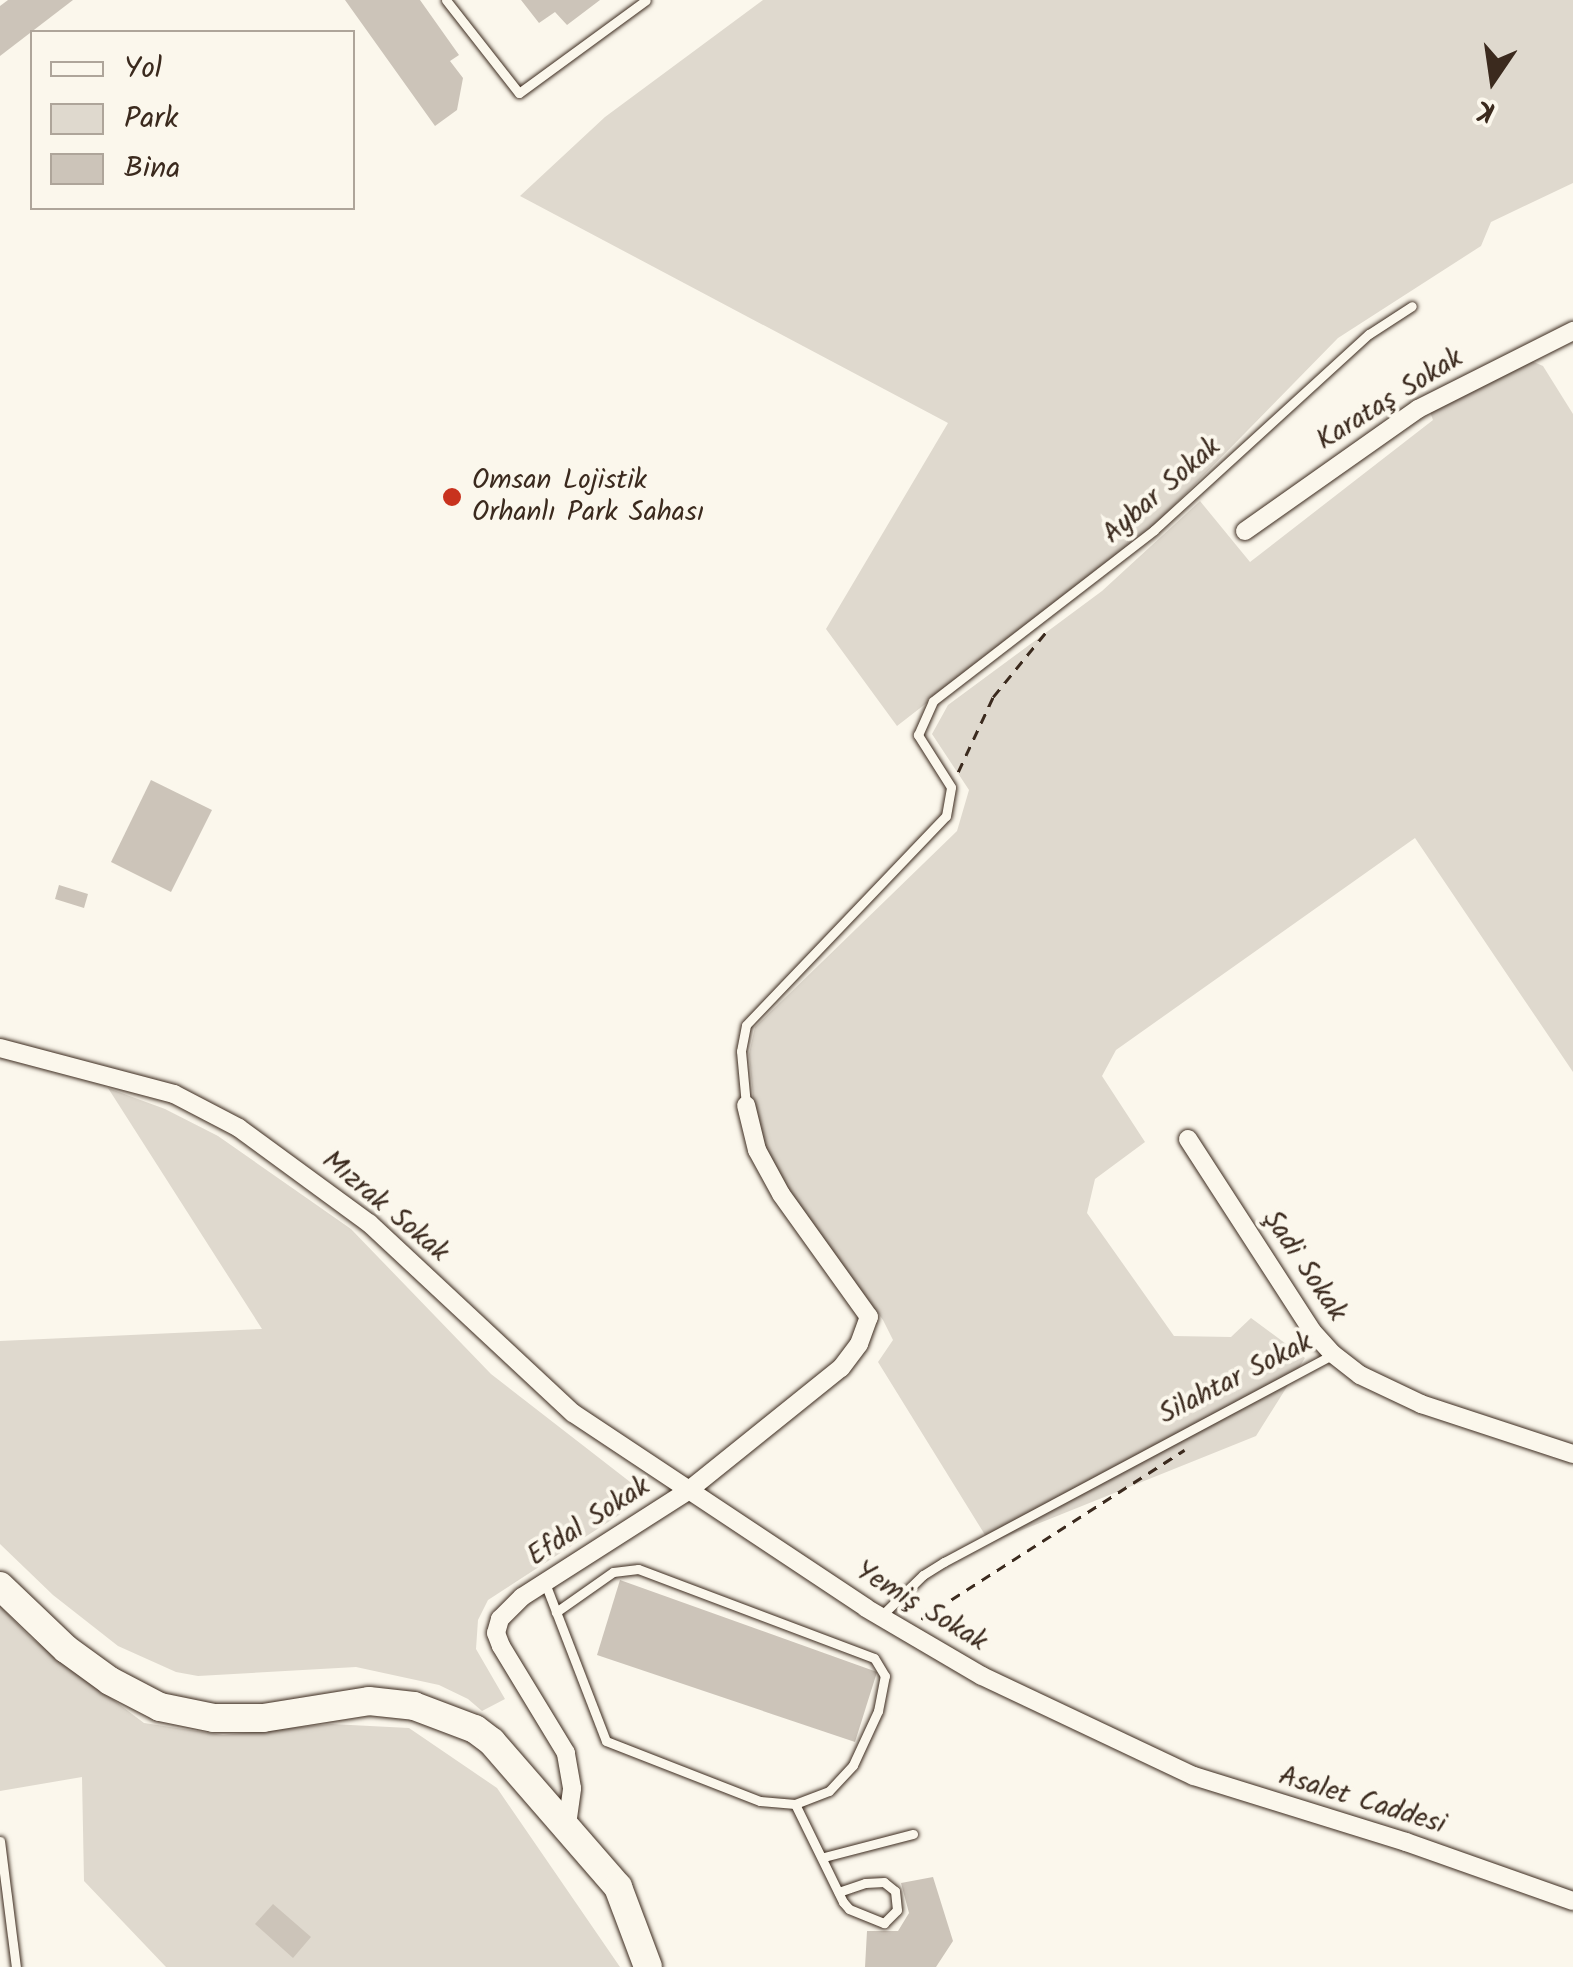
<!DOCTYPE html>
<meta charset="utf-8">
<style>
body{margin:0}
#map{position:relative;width:1573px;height:1967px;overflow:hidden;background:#fbf7ec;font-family:Kalam,sans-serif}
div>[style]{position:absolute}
.green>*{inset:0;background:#dfd9ce}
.building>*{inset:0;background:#ccc4b9}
.path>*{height:2.5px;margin-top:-1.25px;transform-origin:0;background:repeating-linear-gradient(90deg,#3b2a1e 0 10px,transparent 0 18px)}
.roads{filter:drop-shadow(0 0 2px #3b2a1e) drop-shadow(0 0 2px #3b2a1e)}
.service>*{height:9px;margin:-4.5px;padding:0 4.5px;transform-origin:4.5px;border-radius:4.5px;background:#fbf7ec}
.minor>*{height:18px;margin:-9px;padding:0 9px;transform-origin:9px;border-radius:9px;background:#fbf7ec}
.primary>*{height:28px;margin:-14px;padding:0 14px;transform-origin:14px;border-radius:14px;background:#fbf7ec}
.dots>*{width:28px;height:28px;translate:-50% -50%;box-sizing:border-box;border:5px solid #fbf7ec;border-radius:50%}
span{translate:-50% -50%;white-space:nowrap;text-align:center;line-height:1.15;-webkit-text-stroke:8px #fbf7ec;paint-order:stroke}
.street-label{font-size:28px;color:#3b2a1e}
.poi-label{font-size:28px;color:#3b2a1e}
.left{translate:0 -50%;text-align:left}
.legend{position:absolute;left:30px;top:30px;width:325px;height:180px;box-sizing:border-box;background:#fbf7ec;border:2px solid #aea59a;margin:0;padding:12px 18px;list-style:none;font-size:30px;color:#3b2a1e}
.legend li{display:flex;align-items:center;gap:20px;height:50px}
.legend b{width:50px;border:2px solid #aea59a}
.north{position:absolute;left:1443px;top:30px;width:100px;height:100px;-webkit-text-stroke:8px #fbf7ec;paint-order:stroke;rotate:193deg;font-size:28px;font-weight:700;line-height:40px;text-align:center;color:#3b2a1e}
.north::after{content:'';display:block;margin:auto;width:35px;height:45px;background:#3b2a1e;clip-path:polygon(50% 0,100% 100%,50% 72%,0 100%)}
</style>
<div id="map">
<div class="green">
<i style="clip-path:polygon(763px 0,1573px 0,1573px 183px,1491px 222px,1481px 246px,1338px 338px,1153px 527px,897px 726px,826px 629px,948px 423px,520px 196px,605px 117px)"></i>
<i style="clip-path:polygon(1527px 359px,1543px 366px,1573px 414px,1573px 1072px,1415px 838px,1116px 1050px,1102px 1076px,1145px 1142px,1095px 1179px,1087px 1213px,1174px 1336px,1231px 1337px,1251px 1318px,1305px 1358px,1256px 1436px,990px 1543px,878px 1362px,893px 1340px,883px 1320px,774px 1171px,755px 1117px,749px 1054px,755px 1027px,957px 831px,969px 790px,932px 734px,948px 705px,1102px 591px,1200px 501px,1250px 562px,1433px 420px,1430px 412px)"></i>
<i style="clip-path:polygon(108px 1088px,165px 1109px,218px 1136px,351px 1229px,491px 1374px,634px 1485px,636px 1500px,619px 1515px,488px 1600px,478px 1620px,476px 1649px,505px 1699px,482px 1711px,468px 1699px,439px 1685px,356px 1667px,198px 1676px,176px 1672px,118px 1646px,53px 1595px,0 1544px,0 1341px,262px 1329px)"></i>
<i style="clip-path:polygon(0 1606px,30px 1637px,144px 1723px,223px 1735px,331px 1724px,409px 1728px,497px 1788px,620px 1967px,166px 1967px,84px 1881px,82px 1777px,0 1791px)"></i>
</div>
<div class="building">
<i style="clip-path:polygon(8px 0,73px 0,0 56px,0 6px)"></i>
<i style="clip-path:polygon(345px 0,420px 0,459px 55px,450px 61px,463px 78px,457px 110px,435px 126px)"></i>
<i style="clip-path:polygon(521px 0,600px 0,567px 25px,555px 12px,539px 23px)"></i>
<i style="clip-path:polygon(151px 780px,212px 810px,171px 892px,111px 862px)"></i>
<i style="clip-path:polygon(59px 885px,88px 894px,84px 908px,55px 899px)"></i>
<i style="clip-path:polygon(620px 1580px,877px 1672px,855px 1742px,597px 1655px)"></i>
<i style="clip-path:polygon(933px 1877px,953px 1941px,936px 1967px,865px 1967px,867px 1931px,898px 1931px,909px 1913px,901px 1883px)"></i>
<i style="clip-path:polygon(273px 1904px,311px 1937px,293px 1958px,255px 1924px)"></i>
</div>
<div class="path">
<i style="left:958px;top:772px;width:83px;rotate:-65deg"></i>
<i style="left:993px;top:697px;width:84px;rotate:-50.8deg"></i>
<i style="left:921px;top:1619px;width:313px;rotate:-32.7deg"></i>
</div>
<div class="roads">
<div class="service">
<i style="left:446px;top:0;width:118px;rotate:51.9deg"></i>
<i style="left:519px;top:93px;width:157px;rotate:-36.2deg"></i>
<i style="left:746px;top:1105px;width:54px;rotate:-95.3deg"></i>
<i style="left:741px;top:1051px;width:26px;rotate:-79deg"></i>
<i style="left:746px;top:1025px;width:289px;rotate:-46.3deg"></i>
<i style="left:946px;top:816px;width:29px;rotate:-80deg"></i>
<i style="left:951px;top:787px;width:62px;rotate:-122.4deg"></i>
<i style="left:918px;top:735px;width:37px;rotate:-66deg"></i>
<i style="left:933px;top:701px;width:279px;rotate:-37.7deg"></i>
<i style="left:1154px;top:530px;width:291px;rotate:-42.4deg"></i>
<i style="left:1369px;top:334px;width:51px;rotate:-33.1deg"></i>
<i style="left:545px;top:1583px;width:169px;rotate:68.9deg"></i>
<i style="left:606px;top:1741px;width:165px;rotate:21.3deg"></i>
<i style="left:760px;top:1801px;width:35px;rotate:5deg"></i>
<i style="left:795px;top:1804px;width:36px;rotate:-21deg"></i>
<i style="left:829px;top:1791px;width:35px;rotate:-47deg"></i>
<i style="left:853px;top:1765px;width:60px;rotate:-65.2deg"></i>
<i style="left:878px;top:1711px;width:36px;rotate:-79deg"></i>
<i style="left:885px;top:1676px;width:21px;rotate:-121deg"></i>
<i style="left:874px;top:1658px;width:252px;rotate:-159.3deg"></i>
<i style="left:638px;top:1569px;width:25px;rotate:173deg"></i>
<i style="left:613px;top:1572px;width:70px;rotate:144.9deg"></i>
<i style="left:880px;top:1617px;width:60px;rotate:-44.3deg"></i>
<i style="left:923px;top:1575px;width:25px;rotate:-32deg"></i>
<i style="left:944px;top:1562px;width:441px;rotate:-28.1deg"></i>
<i style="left:795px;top:1804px;width:109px;rotate:63.9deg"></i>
<i style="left:843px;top:1902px;width:9px;rotate:49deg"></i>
<i style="left:849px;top:1909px;width:38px;rotate:22deg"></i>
<i style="left:884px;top:1923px;width:18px;rotate:-45deg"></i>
<i style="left:897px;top:1910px;width:19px;rotate:-96deg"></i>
<i style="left:895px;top:1891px;width:14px;rotate:-141deg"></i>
<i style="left:884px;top:1882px;width:19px;rotate:177deg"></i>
<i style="left:865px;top:1883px;width:28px;rotate:161deg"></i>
<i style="left:0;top:1841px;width:127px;rotate:82.8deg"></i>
<i style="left:824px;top:1857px;width:92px;rotate:-14.5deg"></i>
</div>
<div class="minor">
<i style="left:1245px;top:531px;width:212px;rotate:-35.2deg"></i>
<i style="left:1418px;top:409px;width:174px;rotate:-26.7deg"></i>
<i style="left:0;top:1048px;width:180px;rotate:14.8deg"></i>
<i style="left:174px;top:1094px;width:73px;rotate:27.6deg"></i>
<i style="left:239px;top:1128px;width:161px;rotate:36.2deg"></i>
<i style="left:369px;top:1223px;width:279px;rotate:43deg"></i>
<i style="left:573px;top:1413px;width:352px;rotate:33.6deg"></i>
<i style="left:866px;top:1608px;width:134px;rotate:30.4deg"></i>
<i style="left:982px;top:1676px;width:234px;rotate:25.3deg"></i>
<i style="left:1194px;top:1776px;width:222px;rotate:17.3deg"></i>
<i style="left:1406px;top:1842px;width:177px;rotate:19.5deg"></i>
<i style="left:1188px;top:1139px;width:229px;rotate:57.1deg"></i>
<i style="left:1312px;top:1331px;width:31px;rotate:48deg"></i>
<i style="left:1333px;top:1354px;width:34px;rotate:38deg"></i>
<i style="left:1360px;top:1375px;width:68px;rotate:25.4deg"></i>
<i style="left:1421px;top:1404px;width:160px;rotate:18.2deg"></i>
<i style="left:567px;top:1825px;width:37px;rotate:-82deg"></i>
<i style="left:572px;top:1788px;width:36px;rotate:-100deg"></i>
<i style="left:566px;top:1753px;width:125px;rotate:-121.3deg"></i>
<i style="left:501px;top:1646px;width:14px;rotate:-111deg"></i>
<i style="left:496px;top:1633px;width:15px;rotate:-74deg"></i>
<i style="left:500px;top:1619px;width:31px;rotate:-45deg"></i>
<i style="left:522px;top:1597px;width:198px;rotate:-32.6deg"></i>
<i style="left:689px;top:1490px;width:195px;rotate:-38.8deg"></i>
<i style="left:841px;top:1368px;width:30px;rotate:-53deg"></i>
<i style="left:859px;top:1344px;width:29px;rotate:-70deg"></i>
<i style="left:869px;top:1317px;width:151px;rotate:-125.6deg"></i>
<i style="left:781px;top:1194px;width:50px;rotate:-118.6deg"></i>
<i style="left:757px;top:1150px;width:46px;rotate:-103.7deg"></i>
</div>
<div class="primary">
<i style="left:0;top:1586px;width:91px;rotate:43.7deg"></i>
<i style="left:66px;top:1649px;width:54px;rotate:36deg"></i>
<i style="left:110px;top:1681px;width:56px;rotate:27.5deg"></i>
<i style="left:160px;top:1707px;width:55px;rotate:11.5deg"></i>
<i style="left:214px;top:1718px;width:49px"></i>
<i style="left:263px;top:1718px;width:107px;rotate:-9.1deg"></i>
<i style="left:369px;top:1701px;width:45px;rotate:6.3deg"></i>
<i style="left:414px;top:1706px;width:65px;rotate:20.7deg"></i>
<i style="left:475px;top:1729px;width:21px;rotate:37deg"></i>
<i style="left:492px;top:1742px;width:192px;rotate:49deg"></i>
<i style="left:618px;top:1887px;width:85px;rotate:69.4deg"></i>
</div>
</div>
<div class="dots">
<i style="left:452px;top:497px;background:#c8321e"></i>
</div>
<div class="street-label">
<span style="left:1390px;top:400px;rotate:-32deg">Karataş Sokak</span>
<span style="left:1162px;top:491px;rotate:-41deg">Aybar Sokak</span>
<span style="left:385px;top:1207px;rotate:40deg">Mızrak Sokak</span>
<span style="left:1304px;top:1266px;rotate:56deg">Şadi Sokak</span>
<span style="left:1236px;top:1379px;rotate:-27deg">Silahtar Sokak</span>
<span style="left:589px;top:1522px;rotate:-33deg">Efdal Sokak</span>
<span style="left:921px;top:1607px;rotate:31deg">Yemiş Sokak</span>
<span style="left:1362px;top:1801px;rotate:17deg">Asalet Caddesi</span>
</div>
<div class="poi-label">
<span class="left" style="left:472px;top:497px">Omsan Lojistik<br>Orhanlı Park Sahası</span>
</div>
<ul class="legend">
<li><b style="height:12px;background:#fbf7ec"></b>Yol</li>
<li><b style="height:28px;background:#dfd9ce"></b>Park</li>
<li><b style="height:28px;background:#ccc4b9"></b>Bina</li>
</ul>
<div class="north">K</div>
</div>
